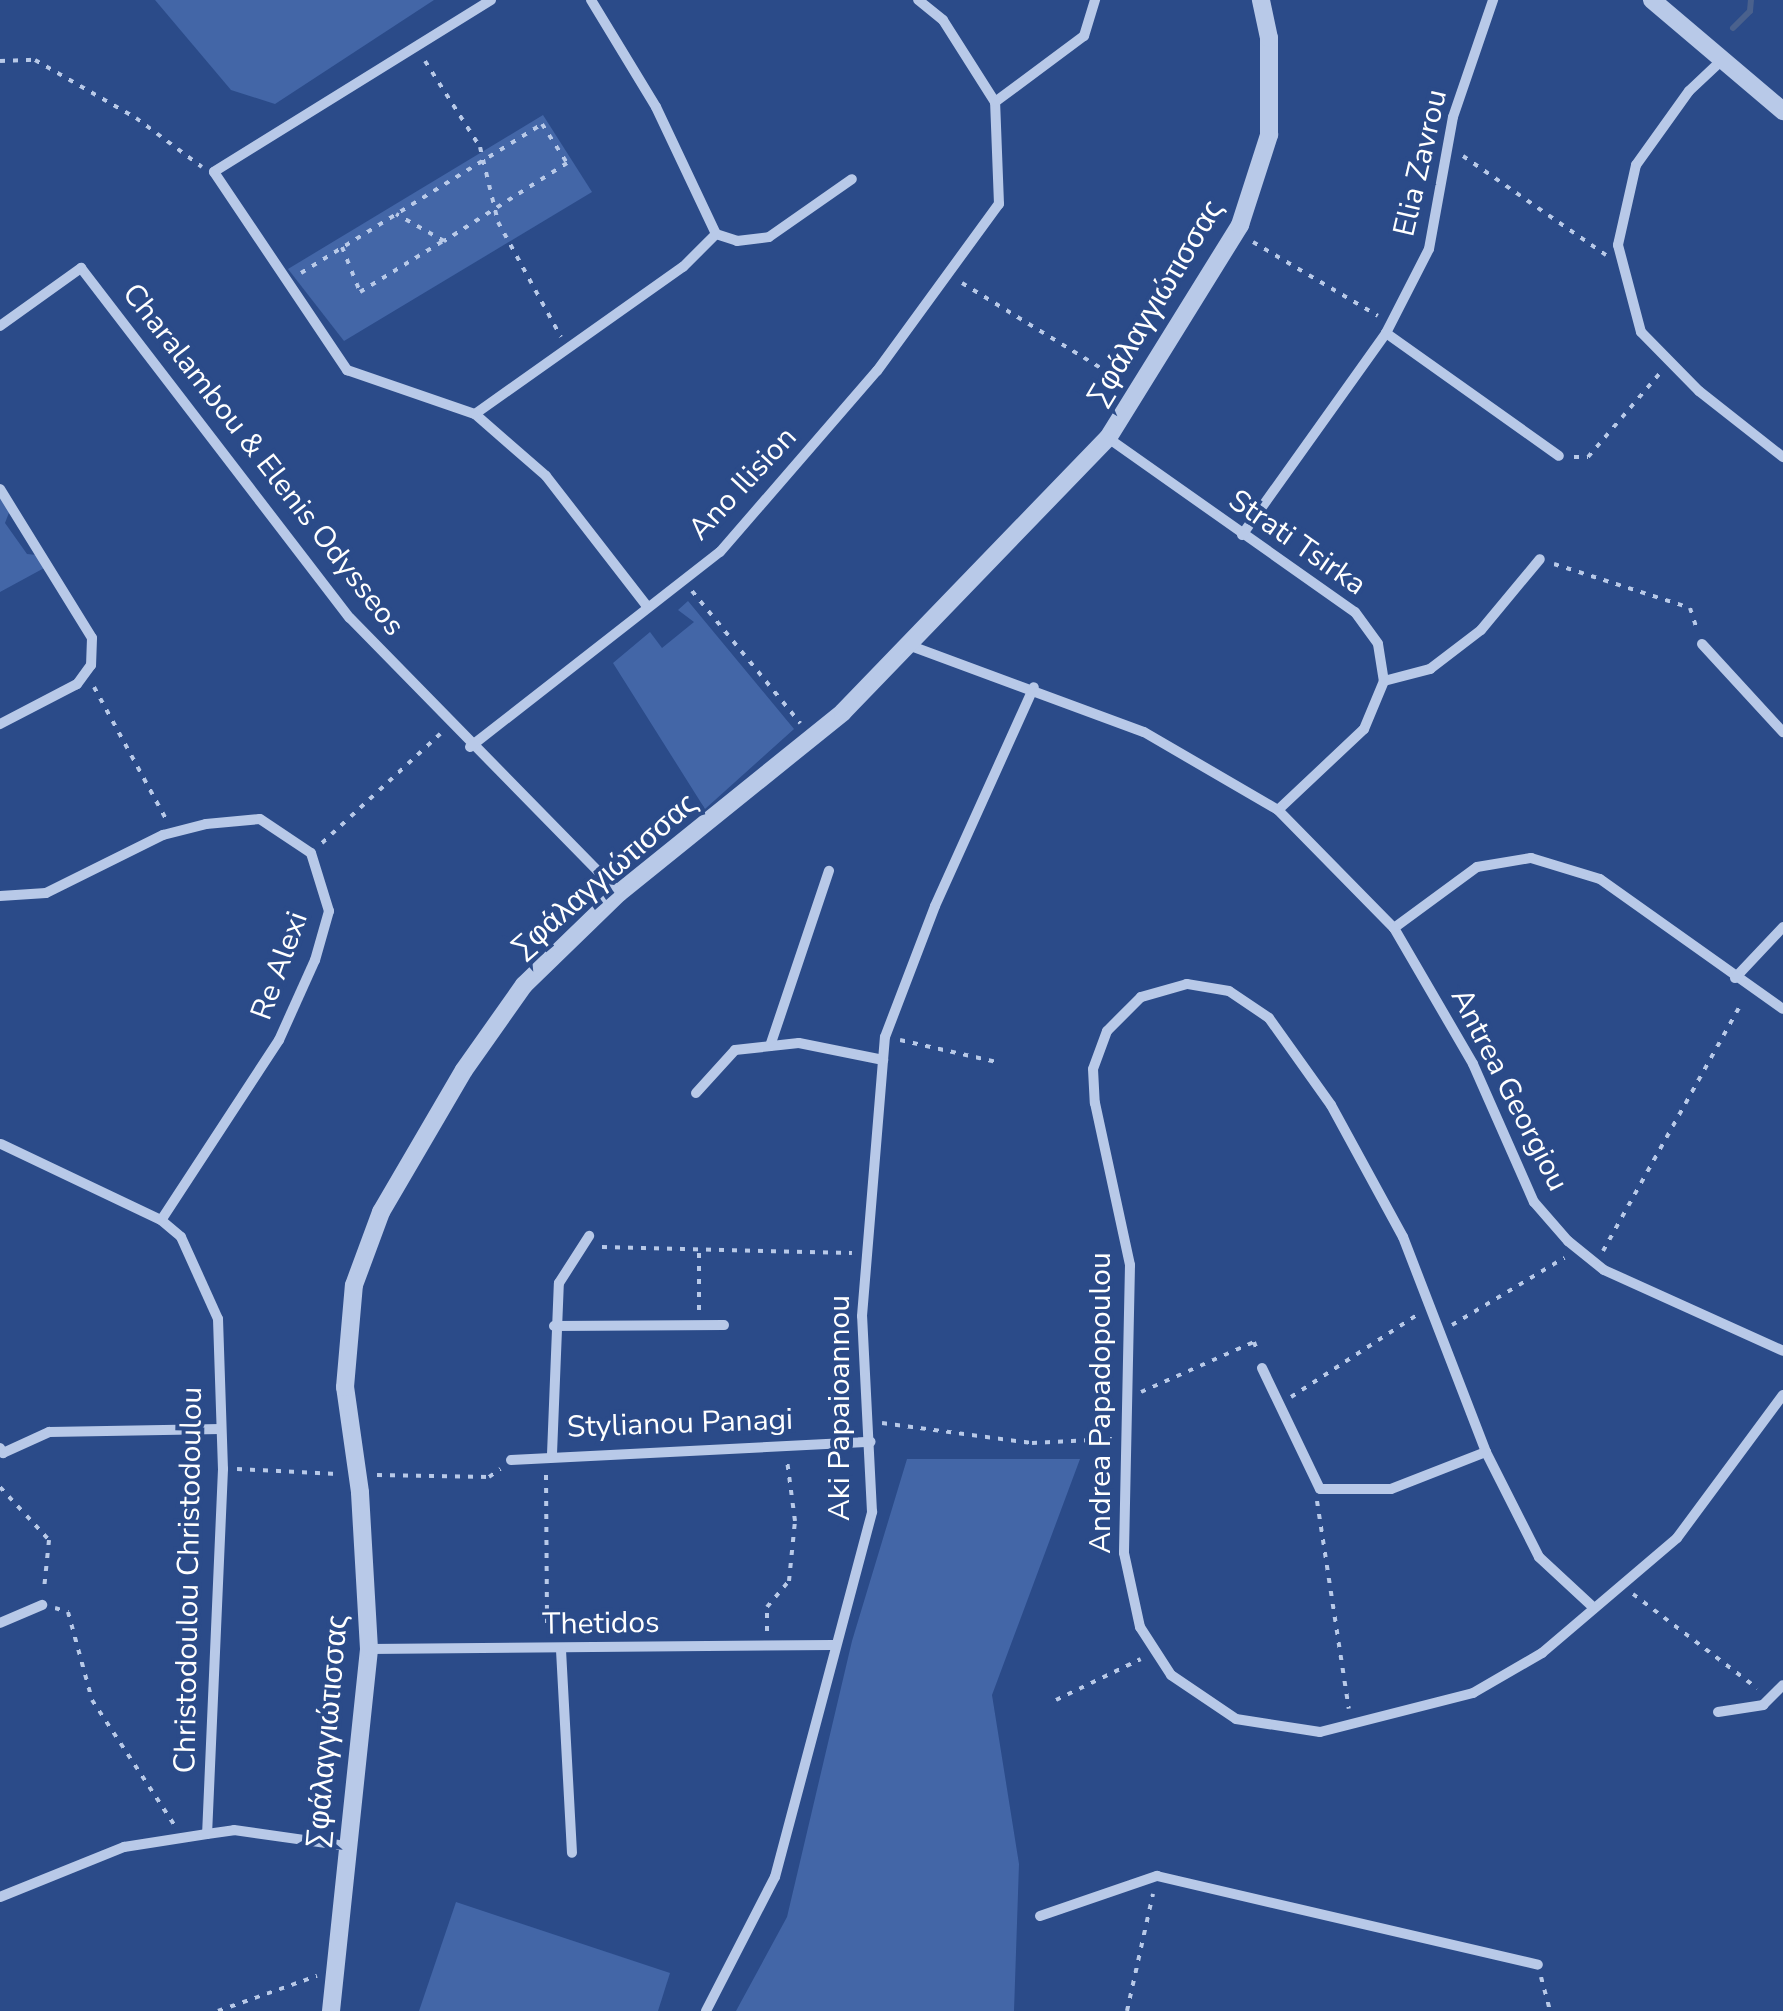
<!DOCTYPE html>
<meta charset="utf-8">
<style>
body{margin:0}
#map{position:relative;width:1783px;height:2011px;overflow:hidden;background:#2b4b89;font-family:"Nunito Sans",sans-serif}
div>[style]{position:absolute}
.green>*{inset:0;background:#4366a7}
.stream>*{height:6px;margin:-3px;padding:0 3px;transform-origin:3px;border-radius:3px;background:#4a618d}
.path>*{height:4px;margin-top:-2px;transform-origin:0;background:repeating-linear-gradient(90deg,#b8c9e8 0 5px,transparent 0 13px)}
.minor>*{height:10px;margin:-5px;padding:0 5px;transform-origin:5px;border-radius:5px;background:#b8c9e8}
.tertiary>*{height:18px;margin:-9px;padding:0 9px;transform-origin:9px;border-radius:9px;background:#b8c9e8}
span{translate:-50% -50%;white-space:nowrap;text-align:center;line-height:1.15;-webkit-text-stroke:8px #2b4b89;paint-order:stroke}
.street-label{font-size:30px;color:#fff}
</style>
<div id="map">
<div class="green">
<i style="clip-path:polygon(155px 0,434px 0,275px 104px,231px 90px)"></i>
<i style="clip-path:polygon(543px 115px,592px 192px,344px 341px,288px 269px)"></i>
<i style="clip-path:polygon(0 498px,10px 510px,5px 523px,27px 554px,37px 555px,46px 567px,0 592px)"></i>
<i style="clip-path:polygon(688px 601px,794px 729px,705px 809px,613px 663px,650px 632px,662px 648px,694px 622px,678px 610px)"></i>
<i style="clip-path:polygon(907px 1459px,1080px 1459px,992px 1695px,1019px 1864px,1014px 2011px,736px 2011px,787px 1917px,852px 1641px)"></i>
<i style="clip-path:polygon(456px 1902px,670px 1973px,658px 2011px,419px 2011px)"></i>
</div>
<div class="stream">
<i style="left:1733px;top:28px;width:24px;rotate:-45deg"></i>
<i style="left:1750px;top:11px;width:11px;rotate:-85deg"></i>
</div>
<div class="path">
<i style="left:0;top:61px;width:35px;rotate:-2deg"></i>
<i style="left:35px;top:60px;width:116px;rotate:29.9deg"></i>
<i style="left:136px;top:118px;width:82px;rotate:36.6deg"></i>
<i style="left:425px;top:61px;width:102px;rotate:57.4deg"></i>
<i style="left:480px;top:147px;width:77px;rotate:76.5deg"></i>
<i style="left:498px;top:222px;width:131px;rotate:61.3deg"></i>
<i style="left:1463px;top:156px;width:174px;rotate:34.7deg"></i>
<i style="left:1253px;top:242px;width:145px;rotate:30.6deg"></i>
<i style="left:342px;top:247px;width:48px;rotate:68.2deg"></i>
<i style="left:360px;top:292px;width:97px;rotate:-31.6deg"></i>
<i style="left:301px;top:273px;width:283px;rotate:-31.7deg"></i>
<i style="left:542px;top:124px;width:46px;rotate:57.3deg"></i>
<i style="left:567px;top:163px;width:146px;rotate:147.6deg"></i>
<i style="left:444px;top:241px;width:55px;rotate:-150.6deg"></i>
<i style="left:962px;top:283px;width:185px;rotate:31.5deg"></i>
<i style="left:1574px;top:457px;width:14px"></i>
<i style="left:1588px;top:457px;width:111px;rotate:-49.4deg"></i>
<i style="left:1554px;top:564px;width:143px;rotate:17.9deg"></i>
<i style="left:1690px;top:608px;width:22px;rotate:72deg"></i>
<i style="left:692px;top:591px;width:171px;rotate:50.7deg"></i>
<i style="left:94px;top:687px;width:150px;rotate:61.4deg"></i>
<i style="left:322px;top:843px;width:161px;rotate:-42.7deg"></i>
<i style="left:900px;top:1040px;width:99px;rotate:12.8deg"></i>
<i style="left:602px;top:1247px;width:250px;rotate:1.4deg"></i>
<i style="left:1603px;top:1251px;width:285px;rotate:-60.8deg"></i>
<i style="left:699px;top:1310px;width:60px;rotate:-90deg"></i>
<i style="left:1452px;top:1325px;width:131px;rotate:-30.9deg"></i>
<i style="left:1141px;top:1392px;width:124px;rotate:-23.9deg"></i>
<i style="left:1254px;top:1342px;width:12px;rotate:70deg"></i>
<i style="left:1291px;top:1397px;width:150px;rotate:-33.1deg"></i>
<i style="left:882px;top:1423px;width:151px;rotate:7.6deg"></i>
<i style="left:1032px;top:1443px;width:80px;rotate:-2.9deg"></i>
<i style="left:237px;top:1469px;width:100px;rotate:2.9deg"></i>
<i style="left:377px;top:1475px;width:112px;rotate:1deg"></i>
<i style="left:489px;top:1477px;width:14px;rotate:-36deg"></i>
<i style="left:546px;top:1475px;width:155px;rotate:89.6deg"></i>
<i style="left:0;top:1487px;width:72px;rotate:47.2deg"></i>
<i style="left:49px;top:1540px;width:49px;rotate:95.8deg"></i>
<i style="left:1317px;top:1501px;width:210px;rotate:81.3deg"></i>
<i style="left:1633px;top:1594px;width:156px;rotate:37.2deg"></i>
<i style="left:55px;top:1608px;width:14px;rotate:17deg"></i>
<i style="left:68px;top:1612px;width:91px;rotate:74.7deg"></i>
<i style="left:92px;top:1700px;width:151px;rotate:56.6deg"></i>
<i style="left:767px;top:1631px;width:24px;rotate:-90deg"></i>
<i style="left:767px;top:1607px;width:34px;rotate:-50deg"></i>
<i style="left:789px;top:1581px;width:60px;rotate:-84.3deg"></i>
<i style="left:795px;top:1521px;width:62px;rotate:-97.5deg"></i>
<i style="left:1056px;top:1700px;width:94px;rotate:-25.8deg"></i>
<i style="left:1541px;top:1977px;width:35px;rotate:75deg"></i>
<i style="left:218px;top:2011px;width:105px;rotate:-19.5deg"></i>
<i style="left:1127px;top:2011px;width:120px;rotate:-77.5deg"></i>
</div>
<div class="minor">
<i style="left:491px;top:0;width:326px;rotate:148.2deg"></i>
<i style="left:214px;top:172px;width:239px;rotate:56.1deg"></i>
<i style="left:347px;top:370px;width:135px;rotate:19deg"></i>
<i style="left:475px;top:414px;width:94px;rotate:41.1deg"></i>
<i style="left:546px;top:476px;width:165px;rotate:52.2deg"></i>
<i style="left:591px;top:0;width:125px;rotate:58.7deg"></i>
<i style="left:656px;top:107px;width:140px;rotate:64.7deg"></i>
<i style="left:1722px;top:60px;width:45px;rotate:136.8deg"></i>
<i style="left:1689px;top:91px;width:91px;rotate:125.6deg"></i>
<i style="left:1636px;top:165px;width:82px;rotate:102.7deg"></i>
<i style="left:1618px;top:245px;width:90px;rotate:75.2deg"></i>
<i style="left:1641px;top:332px;width:83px;rotate:45.5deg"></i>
<i style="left:1699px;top:391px;width:107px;rotate:38.2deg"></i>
<i style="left:995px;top:102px;width:111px;rotate:-36.6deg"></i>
<i style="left:1084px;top:36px;width:38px;rotate:-73deg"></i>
<i style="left:0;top:326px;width:100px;rotate:-35.6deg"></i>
<i style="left:81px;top:268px;width:441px;rotate:52.5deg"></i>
<i style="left:350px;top:618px;width:385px;rotate:45.6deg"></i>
<i style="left:1386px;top:333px;width:212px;rotate:35.4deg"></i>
<i style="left:475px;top:414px;width:255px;rotate:-35.3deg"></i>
<i style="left:683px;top:267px;width:47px;rotate:-45deg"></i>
<i style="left:716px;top:234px;width:22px;rotate:18deg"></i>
<i style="left:737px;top:241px;width:32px;rotate:-7deg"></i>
<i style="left:769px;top:237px;width:101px;rotate:-34.9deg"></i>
<i style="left:1108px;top:438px;width:302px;rotate:35.2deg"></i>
<i style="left:1355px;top:612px;width:39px;rotate:54deg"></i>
<i style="left:1378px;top:644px;width:37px;rotate:81deg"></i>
<i style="left:1384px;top:681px;width:52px;rotate:112.6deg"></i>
<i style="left:1364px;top:729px;width:118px;rotate:136.7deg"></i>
<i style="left:0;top:489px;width:175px;rotate:58.3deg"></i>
<i style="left:92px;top:638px;width:27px;rotate:92deg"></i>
<i style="left:91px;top:665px;width:24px;rotate:126deg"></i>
<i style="left:77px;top:684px;width:87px;rotate:152.5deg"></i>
<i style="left:1242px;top:535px;width:248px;rotate:-54.5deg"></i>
<i style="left:1386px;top:333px;width:94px;rotate:-62.9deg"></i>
<i style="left:1429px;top:249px;width:134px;rotate:-79.7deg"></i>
<i style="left:1453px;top:117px;width:124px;rotate:-71.1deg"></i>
<i style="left:1702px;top:644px;width:120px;rotate:47.4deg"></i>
<i style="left:911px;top:646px;width:248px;rotate:20.3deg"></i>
<i style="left:1144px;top:732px;width:155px;rotate:30.2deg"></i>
<i style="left:1278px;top:810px;width:165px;rotate:45.5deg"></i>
<i style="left:1394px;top:928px;width:157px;rotate:59.8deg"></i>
<i style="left:1473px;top:1064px;width:151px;rotate:66.2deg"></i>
<i style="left:1534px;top:1202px;width:52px;rotate:48.9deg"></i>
<i style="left:1568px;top:1241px;width:46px;rotate:38.9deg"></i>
<i style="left:1604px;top:1270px;width:196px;rotate:24.3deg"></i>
<i style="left:1384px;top:681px;width:48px;rotate:-14.6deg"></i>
<i style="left:1430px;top:669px;width:64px;rotate:-37.4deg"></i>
<i style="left:1481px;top:630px;width:92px;rotate:-50.3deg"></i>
<i style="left:470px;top:747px;width:317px;rotate:-38deg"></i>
<i style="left:720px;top:552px;width:240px;rotate:-49.1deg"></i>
<i style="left:877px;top:371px;width:207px;rotate:-53.9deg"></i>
<i style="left:999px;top:204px;width:102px;rotate:-92.2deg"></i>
<i style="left:995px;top:102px;width:97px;rotate:-122.4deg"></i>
<i style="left:943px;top:20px;width:32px;rotate:-141deg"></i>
<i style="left:0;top:896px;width:46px;rotate:-3.7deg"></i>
<i style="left:46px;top:893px;width:131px;rotate:-26.4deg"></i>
<i style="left:163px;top:835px;width:44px;rotate:-14.3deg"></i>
<i style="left:206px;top:824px;width:54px;rotate:-5.3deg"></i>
<i style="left:260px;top:819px;width:61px;rotate:33.7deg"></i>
<i style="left:311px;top:853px;width:61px;rotate:72.8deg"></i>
<i style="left:329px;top:911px;width:51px;rotate:105.9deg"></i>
<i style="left:315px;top:960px;width:88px;rotate:114.2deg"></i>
<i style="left:279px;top:1040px;width:215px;rotate:123.2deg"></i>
<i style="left:1394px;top:928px;width:103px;rotate:-36.3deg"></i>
<i style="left:1477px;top:867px;width:55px;rotate:-9.5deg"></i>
<i style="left:1531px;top:858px;width:72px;rotate:16.9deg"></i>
<i style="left:1600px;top:879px;width:224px;rotate:35.4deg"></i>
<i style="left:1735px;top:978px;width:70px;rotate:-46.7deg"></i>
<i style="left:770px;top:1046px;width:185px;rotate:-71.4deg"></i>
<i style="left:696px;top:1093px;width:58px;rotate:-47.8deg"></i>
<i style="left:735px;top:1050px;width:64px;rotate:-6.2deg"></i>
<i style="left:799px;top:1043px;width:86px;rotate:11.4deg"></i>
<i style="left:1px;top:1144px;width:177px;rotate:25.4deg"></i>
<i style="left:161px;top:1220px;width:26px;rotate:40deg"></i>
<i style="left:181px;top:1237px;width:90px;rotate:65.7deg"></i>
<i style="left:218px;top:1319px;width:150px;rotate:88.1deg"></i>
<i style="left:223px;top:1469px;width:365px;rotate:92.5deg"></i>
<i style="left:554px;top:1326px;width:170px;rotate:-0.3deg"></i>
<i style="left:1262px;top:1368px;width:134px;rotate:64.4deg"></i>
<i style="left:1320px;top:1489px;width:71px"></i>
<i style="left:1391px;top:1489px;width:102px;rotate:-21.3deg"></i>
<i style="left:0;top:1448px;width:6px;rotate:59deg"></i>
<i style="left:3px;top:1453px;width:51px;rotate:-24.5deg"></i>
<i style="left:49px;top:1432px;width:172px;rotate:-1deg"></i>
<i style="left:552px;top:1454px;width:171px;rotate:-87.7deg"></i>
<i style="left:559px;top:1283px;width:56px;rotate:-57.4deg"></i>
<i style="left:511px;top:1460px;width:360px;rotate:-2.9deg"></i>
<i style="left:1594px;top:1608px;width:75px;rotate:-137.2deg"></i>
<i style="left:1539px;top:1557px;width:118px;rotate:-116.8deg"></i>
<i style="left:1486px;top:1452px;width:230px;rotate:-111.1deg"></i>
<i style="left:1403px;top:1237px;width:150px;rotate:-118.6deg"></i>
<i style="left:1331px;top:1105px;width:107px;rotate:-125.5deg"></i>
<i style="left:1269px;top:1018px;width:48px;rotate:-146deg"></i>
<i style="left:1229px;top:991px;width:43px;rotate:-170.5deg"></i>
<i style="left:1187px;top:984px;width:48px;rotate:164.2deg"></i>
<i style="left:1141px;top:997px;width:48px;rotate:135deg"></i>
<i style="left:1107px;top:1031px;width:40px;rotate:110.2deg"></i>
<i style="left:1093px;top:1069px;width:34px;rotate:87deg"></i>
<i style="left:1095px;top:1103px;width:166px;rotate:77.8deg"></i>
<i style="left:1130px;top:1265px;width:288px;rotate:91.2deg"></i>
<i style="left:1124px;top:1553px;width:76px;rotate:77.8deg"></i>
<i style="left:1140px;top:1627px;width:57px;rotate:57.1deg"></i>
<i style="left:1171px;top:1675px;width:78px;rotate:34.1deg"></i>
<i style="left:1236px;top:1719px;width:85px;rotate:8.8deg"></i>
<i style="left:1320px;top:1732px;width:158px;rotate:-14.3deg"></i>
<i style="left:1473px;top:1693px;width:80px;rotate:-30.1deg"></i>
<i style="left:1542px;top:1653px;width:177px;rotate:-40.4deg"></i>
<i style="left:1677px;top:1538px;width:178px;rotate:-53.5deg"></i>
<i style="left:0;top:1623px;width:46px;rotate:-23.2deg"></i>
<i style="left:369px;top:1649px;width:464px;rotate:-0.5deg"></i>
<i style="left:561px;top:1650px;width:203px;rotate:86.9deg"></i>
<i style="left:1718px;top:1712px;width:46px;rotate:-8.8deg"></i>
<i style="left:1763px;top:1705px;width:28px;rotate:-45deg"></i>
<i style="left:0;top:1897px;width:134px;rotate:-22deg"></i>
<i style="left:124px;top:1847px;width:84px;rotate:-8.9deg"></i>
<i style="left:207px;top:1834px;width:27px;rotate:-8deg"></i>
<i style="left:234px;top:1830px;width:113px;rotate:8.1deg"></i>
<i style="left:1040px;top:1916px;width:124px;rotate:-18.9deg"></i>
<i style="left:1157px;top:1876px;width:391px;rotate:13.1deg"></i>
<i style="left:706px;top:2011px;width:151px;rotate:-62.8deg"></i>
<i style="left:775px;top:1877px;width:378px;rotate:-75.1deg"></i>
<i style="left:872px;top:1512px;width:196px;rotate:-92.9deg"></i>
<i style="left:862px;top:1316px;width:280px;rotate:-85.3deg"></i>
<i style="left:885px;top:1037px;width:140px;rotate:-69.1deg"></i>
<i style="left:935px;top:906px;width:240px;rotate:-65.7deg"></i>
</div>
<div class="tertiary">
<i style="left:1652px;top:0;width:172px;rotate:40.3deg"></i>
<i style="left:331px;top:2011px;width:364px;rotate:-84deg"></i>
<i style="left:369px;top:1649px;width:157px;rotate:-93.3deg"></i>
<i style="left:360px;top:1492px;width:106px;rotate:-98.1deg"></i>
<i style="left:345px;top:1387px;width:102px;rotate:-85deg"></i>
<i style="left:354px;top:1285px;width:78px;rotate:-69.7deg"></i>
<i style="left:381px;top:1212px;width:164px;rotate:-59.7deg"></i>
<i style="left:464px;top:1070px;width:104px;rotate:-54.8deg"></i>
<i style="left:524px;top:985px;width:132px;rotate:-44.1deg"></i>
<i style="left:619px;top:893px;width:288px;rotate:-38.9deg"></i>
<i style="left:843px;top:712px;width:381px;rotate:-46deg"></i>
<i style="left:1108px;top:438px;width:251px;rotate:-58.2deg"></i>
<i style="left:1240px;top:225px;width:95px;rotate:-72.1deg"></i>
<i style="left:1269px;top:135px;width:97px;rotate:-90deg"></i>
<i style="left:1269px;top:38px;width:39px;rotate:-102deg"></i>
</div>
<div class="street-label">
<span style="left:1421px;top:163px;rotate:-77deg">Elia Zavrou</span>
<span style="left:1156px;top:303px;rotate:-59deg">Σφάλαγγιώτισσας</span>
<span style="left:263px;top:460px;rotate:52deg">Charalambou &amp; Elenis Odysseos</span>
<span style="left:743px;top:484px;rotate:-47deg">Ano Ilision</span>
<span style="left:1297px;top:543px;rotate:35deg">Strati Tsirka</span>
<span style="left:605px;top:876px;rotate:-41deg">Σφάλαγγιώτισσας</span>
<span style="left:280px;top:966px;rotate:-70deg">Re Alexi</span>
<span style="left:1509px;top:1090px;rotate:63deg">Antrea Georgiou</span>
<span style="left:1101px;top:1403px;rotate:-90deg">Andrea Papadopoulou</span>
<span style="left:840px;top:1408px;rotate:-90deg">Aki Papaioannou</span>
<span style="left:680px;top:1424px;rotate:-2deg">Stylianou Panagi</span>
<span style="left:189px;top:1580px;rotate:-89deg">Christodoulou Christodoulou</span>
<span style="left:601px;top:1624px;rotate:-1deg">Thetidos</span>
<span style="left:328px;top:1731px;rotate:-85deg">Σφάλαγγιώτισσας</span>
</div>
</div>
